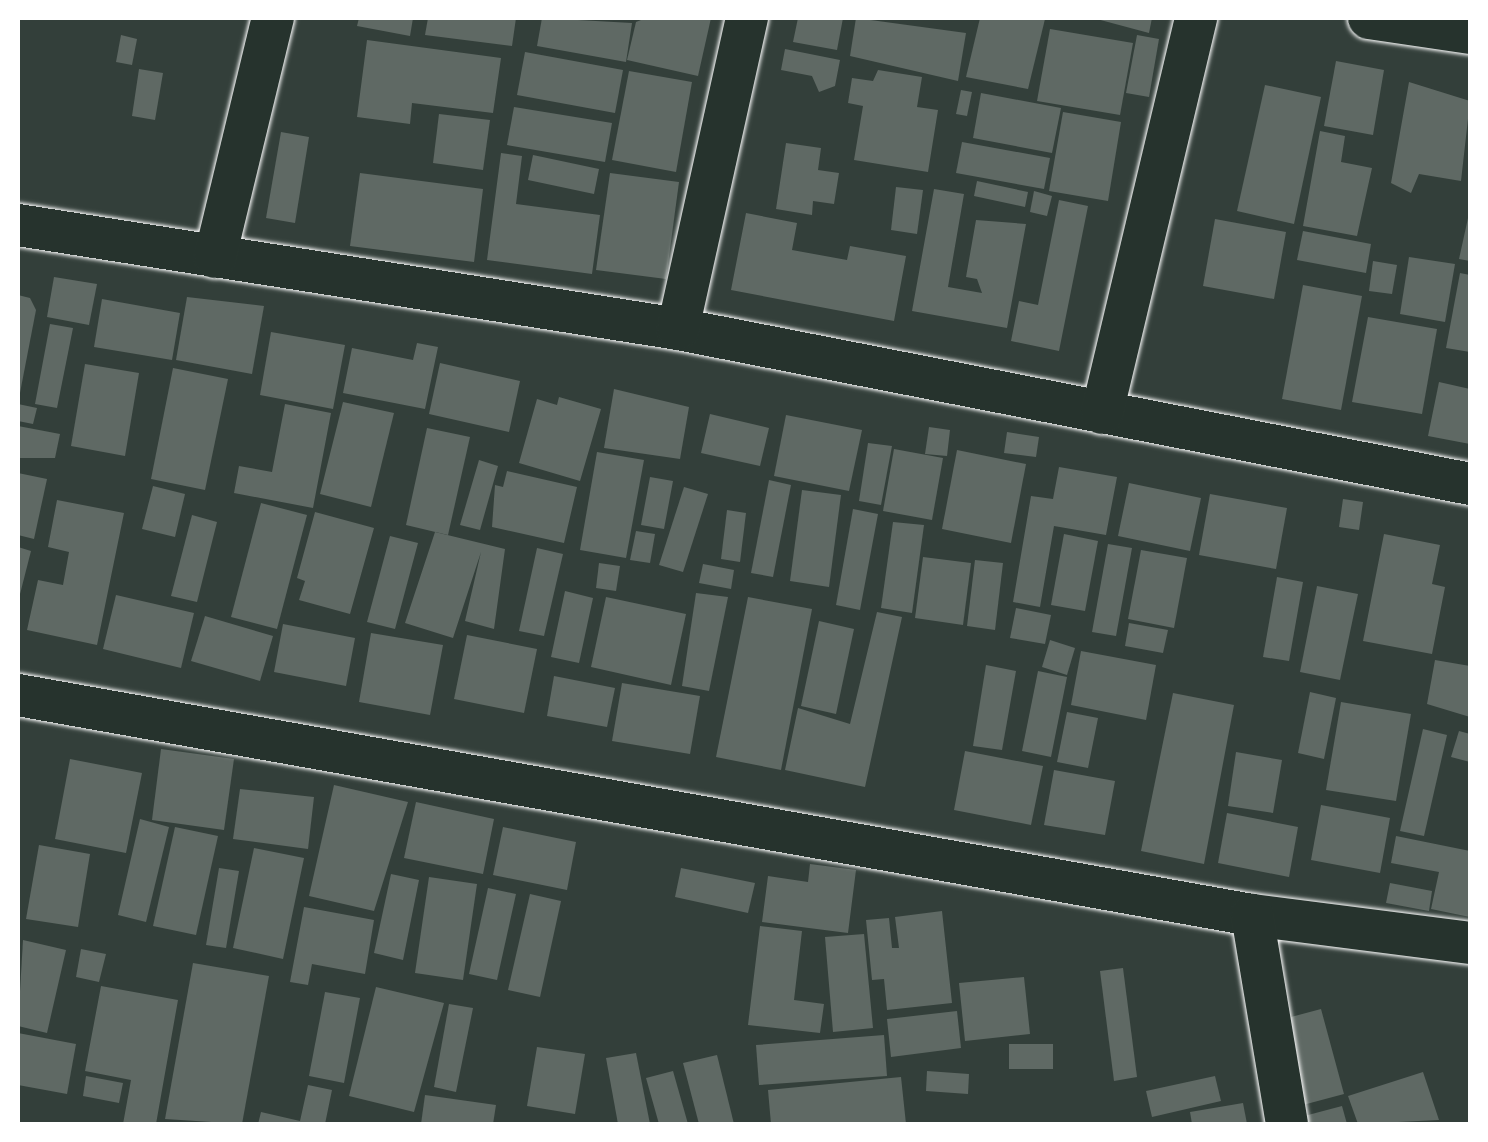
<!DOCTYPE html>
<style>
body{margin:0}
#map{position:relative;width:1488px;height:1142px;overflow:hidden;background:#333f3a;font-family:"Comic Neue",sans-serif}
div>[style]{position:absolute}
.building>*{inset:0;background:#5f6964}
.roads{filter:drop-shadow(0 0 2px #fff) drop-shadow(0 0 2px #fff)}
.minor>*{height:42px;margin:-21px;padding:0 21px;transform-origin:21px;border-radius:21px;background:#26332d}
span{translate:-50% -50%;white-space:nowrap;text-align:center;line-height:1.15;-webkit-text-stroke:8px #26332d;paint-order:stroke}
.frame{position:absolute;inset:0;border:20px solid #fff;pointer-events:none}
</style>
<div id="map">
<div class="building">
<i style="clip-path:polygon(359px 18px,413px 18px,410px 36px,357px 26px)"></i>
<i style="clip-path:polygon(428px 18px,516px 18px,512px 46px,425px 35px)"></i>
<i style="clip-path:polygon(542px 18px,632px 23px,626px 62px,537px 46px)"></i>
<i style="clip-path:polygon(646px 18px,711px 18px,698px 76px,627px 60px,636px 22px)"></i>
<i style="clip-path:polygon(798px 18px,843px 18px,837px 50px,793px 42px)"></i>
<i style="clip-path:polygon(856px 18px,966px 33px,958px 81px,850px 56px)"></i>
<i style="clip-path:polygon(980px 18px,1045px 19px,1028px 89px,966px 77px)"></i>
<i style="clip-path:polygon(1093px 18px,1152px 18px,1149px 33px)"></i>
<i style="clip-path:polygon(1050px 29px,1133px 43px,1120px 115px,1037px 101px)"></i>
<i style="clip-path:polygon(121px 35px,137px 39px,132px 65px,116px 62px)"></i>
<i style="clip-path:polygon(1137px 35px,1159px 39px,1149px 97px,1126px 93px)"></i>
<i style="clip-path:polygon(367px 40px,501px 58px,493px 113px,412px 103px,410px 124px,357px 117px)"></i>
<i style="clip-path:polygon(785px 49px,840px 60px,835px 86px,819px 92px,812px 76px,781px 70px)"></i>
<i style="clip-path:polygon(525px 52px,623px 70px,615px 113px,517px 95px)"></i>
<i style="clip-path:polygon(1336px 61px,1384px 70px,1373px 135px,1324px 126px)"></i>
<i style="clip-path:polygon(139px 69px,163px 73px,155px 120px,132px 116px)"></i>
<i style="clip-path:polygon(878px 70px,922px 77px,917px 107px,938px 110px,928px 172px,854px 160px,863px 106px,848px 103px,852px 78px,873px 81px)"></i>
<i style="clip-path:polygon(629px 71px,692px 82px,676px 172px,612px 160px)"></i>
<i style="clip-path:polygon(1409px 82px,1470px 101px,1461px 181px,1419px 174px,1411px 193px,1391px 183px)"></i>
<i style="clip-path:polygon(1265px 85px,1321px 97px,1294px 224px,1237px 211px)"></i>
<i style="clip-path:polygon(961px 90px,972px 92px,967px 116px,956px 114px)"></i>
<i style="clip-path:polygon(981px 93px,1061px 108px,1052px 153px,973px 138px)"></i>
<i style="clip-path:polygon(514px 107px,612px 123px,605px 162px,507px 145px)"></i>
<i style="clip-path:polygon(1063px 112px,1121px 122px,1108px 201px,1049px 191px)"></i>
<i style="clip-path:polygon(439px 114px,490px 120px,483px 170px,433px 163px)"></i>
<i style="clip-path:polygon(1320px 131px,1345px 136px,1341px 162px,1372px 168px,1357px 236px,1303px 226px)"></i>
<i style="clip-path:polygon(281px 132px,309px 137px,295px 223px,266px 218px)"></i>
<i style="clip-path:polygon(962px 142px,1050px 158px,1044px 189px,956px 173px)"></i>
<i style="clip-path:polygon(786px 143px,821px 148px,818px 170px,839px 173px,834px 204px,813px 201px,812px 215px,776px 209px)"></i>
<i style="clip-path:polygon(501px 153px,522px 156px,516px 204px,600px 215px,592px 274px,487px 260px)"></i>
<i style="clip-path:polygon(533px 155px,599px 169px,594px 194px,528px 180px)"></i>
<i style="clip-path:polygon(360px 173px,483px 189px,474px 262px,350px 246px)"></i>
<i style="clip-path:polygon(610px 173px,679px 182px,666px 279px,596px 270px)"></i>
<i style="clip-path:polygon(977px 181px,1028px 192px,1025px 207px,974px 196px)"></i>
<i style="clip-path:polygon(896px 187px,923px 190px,917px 234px,891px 230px)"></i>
<i style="clip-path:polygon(934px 189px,964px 194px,948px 287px,982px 293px,977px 279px,966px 277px,976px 220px,1026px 224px,1007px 328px,912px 311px)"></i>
<i style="clip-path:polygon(1034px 191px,1052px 196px,1047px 216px,1030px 212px)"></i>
<i style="clip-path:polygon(1059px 200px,1088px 206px,1059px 351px,1011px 341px,1019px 301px,1038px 305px)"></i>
<i style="clip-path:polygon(1470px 209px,1470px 261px,1459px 259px)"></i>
<i style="clip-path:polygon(746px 213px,797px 223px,792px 250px,847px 260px,850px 246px,906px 256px,894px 321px,731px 290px)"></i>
<i style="clip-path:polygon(1215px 219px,1286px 232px,1274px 299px,1203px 286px)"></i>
<i style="clip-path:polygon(1303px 231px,1371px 244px,1366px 273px,1297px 260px)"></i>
<i style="clip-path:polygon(1409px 257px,1455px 264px,1445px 322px,1400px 314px)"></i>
<i style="clip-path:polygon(1373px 261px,1397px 265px,1392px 294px,1369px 291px)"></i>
<i style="clip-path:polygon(1460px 273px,1470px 275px,1470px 352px,1446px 348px)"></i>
<i style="clip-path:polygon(54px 277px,97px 284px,89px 325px,47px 317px)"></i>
<i style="clip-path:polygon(1303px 285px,1362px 296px,1341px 410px,1282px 399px)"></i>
<i style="clip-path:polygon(18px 295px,30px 298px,36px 310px,19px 398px)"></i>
<i style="clip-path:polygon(187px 297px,264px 306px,252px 374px,176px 360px)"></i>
<i style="clip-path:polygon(102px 299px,180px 313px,172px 360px,94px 347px)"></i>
<i style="clip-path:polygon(1368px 317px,1437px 329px,1422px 414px,1352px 402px)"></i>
<i style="clip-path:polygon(50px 324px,73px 328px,57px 408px,35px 404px)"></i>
<i style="clip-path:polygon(271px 332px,345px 345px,333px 409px,260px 395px)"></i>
<i style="clip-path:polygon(417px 343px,438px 347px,425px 409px,343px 393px,352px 348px,413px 360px)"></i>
<i style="clip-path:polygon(440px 363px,520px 381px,509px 432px,429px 414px)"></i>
<i style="clip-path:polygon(85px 364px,139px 373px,125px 456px,71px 446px)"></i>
<i style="clip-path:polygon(173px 368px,228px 379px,205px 490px,151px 479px)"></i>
<i style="clip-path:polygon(1439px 382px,1470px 389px,1470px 444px,1428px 436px)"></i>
<i style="clip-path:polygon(614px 389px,689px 407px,680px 459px,604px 448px)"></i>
<i style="clip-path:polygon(559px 397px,601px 409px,580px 481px,519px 463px,537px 399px,557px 405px)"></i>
<i style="clip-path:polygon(343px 402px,394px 413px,371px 507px,320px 494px)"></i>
<i style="clip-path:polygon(18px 404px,37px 408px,33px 424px,18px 421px)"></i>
<i style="clip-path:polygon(285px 404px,331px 413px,313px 508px,234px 493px,239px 466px,272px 472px)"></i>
<i style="clip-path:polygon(710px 414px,769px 428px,760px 466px,701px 453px)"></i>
<i style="clip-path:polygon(786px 415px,862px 430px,849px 491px,774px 476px)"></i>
<i style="clip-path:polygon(18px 426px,60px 434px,55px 458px,18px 458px)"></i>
<i style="clip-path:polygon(929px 427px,950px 430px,947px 456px,925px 454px)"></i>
<i style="clip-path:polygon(427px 428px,470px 437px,448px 535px,406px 525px)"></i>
<i style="clip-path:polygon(1007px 432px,1039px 437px,1036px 457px,1004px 453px)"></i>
<i style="clip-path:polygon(868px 443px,892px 446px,881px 505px,859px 501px)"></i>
<i style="clip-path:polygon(894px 449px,943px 458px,932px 520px,883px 511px)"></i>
<i style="clip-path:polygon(957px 450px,1026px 464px,1011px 543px,942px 529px)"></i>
<i style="clip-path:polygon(597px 452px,644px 460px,626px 558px,580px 550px)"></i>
<i style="clip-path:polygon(479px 460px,498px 466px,480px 530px,460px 525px)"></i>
<i style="clip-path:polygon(1059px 467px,1117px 477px,1106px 535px,1054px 526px,1040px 607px,1013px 602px,1031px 496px,1053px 499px)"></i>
<i style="clip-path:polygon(507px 471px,577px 487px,564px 543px,492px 527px,495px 485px,503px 487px)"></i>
<i style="clip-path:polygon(18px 473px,47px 479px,34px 539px,18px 535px)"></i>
<i style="clip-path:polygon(650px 477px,673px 481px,664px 529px,641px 525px)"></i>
<i style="clip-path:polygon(769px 480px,791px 485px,773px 577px,751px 573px)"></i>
<i style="clip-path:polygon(1129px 483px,1201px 498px,1190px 551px,1118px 536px)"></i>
<i style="clip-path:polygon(153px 486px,185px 494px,175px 537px,142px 529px)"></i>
<i style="clip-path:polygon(684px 487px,708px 494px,683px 572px,659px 565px)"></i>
<i style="clip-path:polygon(802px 490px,841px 495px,829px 587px,790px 581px)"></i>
<i style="clip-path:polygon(1210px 494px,1287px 508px,1276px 569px,1199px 555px)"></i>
<i style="clip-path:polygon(1343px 499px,1363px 502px,1359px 530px,1339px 527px)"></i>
<i style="clip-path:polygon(57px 500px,124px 513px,97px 645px,27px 630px,38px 580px,63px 585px,69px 552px,48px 547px)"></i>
<i style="clip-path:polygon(261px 503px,307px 515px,277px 629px,231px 617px)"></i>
<i style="clip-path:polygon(853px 509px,878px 514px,860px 610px,836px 605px)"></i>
<i style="clip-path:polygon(727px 510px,746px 513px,740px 562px,721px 559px)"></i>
<i style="clip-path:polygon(315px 512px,374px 528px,350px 614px,299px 600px,305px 581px,297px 578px)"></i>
<i style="clip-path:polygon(192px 515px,217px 522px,197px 602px,171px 596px)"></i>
<i style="clip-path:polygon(893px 522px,924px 525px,912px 613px,881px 608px)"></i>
<i style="clip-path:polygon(636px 531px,655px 534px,650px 563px,630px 560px)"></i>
<i style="clip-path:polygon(435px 532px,505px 549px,494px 629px,465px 621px,481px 552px,453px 638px,405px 623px)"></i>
<i style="clip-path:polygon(1064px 534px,1098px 541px,1085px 611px,1051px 605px)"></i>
<i style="clip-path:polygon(1384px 534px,1440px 545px,1432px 584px,1445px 587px,1432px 654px,1363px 641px)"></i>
<i style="clip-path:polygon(390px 536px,418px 543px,395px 629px,367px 622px)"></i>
<i style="clip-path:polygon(1108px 544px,1132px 548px,1116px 636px,1092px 632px)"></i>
<i style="clip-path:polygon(18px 547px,31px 551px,19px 598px,18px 598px)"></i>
<i style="clip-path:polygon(537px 548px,563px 554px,544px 636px,519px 631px)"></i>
<i style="clip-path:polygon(1141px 550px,1187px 558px,1174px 628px,1128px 619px)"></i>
<i style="clip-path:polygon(923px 557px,971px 563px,963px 625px,915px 618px)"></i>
<i style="clip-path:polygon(975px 560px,1003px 563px,995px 630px,967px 626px)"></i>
<i style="clip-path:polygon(599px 563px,620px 566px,616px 591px,596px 588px)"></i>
<i style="clip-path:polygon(703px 564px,734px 570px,731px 589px,699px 583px)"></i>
<i style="clip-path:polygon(1277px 577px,1303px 582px,1289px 661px,1263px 657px)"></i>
<i style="clip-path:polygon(1317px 586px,1358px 594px,1340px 680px,1300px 672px)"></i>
<i style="clip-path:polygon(565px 591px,593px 598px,579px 663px,551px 657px)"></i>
<i style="clip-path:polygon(696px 593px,728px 597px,709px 691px,682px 686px)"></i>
<i style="clip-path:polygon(116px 595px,194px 613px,181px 668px,103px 649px)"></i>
<i style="clip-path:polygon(606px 597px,686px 614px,671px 685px,591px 667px)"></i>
<i style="clip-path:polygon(748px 597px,812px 609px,781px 770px,716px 757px)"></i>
<i style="clip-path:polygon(1016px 608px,1051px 615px,1045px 644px,1010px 638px)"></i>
<i style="clip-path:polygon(877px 612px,902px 617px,865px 787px,785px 770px,798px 708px,850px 724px)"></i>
<i style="clip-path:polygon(205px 616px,273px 636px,260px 681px,191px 661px)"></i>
<i style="clip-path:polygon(819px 621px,854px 629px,836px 714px,801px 706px)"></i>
<i style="clip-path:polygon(1129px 623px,1168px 630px,1163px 653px,1125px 646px)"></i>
<i style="clip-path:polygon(283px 624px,355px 638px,346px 686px,274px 672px)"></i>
<i style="clip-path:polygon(371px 633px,443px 645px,430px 715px,359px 702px)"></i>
<i style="clip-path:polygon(467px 635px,537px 649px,524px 713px,454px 699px)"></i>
<i style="clip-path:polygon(1050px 640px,1075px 648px,1067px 675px,1042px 667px)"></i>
<i style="clip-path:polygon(1081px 651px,1156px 665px,1146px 720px,1071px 705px)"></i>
<i style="clip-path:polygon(1435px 660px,1470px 666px,1470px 717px,1427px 704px)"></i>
<i style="clip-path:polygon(986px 665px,1016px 671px,1002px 750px,973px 746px)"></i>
<i style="clip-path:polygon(1038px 671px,1067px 677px,1051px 757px,1022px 751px)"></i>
<i style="clip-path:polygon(554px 676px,615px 688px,607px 727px,547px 716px)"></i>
<i style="clip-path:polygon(622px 683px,700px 696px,690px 754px,612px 741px)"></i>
<i style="clip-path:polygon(1310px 692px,1336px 698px,1324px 759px,1298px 753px)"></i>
<i style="clip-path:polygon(1173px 693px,1234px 705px,1204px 864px,1141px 851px)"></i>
<i style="clip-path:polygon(1341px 702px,1411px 714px,1396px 801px,1326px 790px)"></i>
<i style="clip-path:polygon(1067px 712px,1098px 718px,1088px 768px,1057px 762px)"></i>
<i style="clip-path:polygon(1423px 729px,1447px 735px,1424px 836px,1400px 831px)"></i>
<i style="clip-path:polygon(1459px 731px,1470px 734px,1470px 762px,1451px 757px)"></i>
<i style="clip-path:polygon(161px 749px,234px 759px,224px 830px,152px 820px)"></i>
<i style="clip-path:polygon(965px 751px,1043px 766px,1031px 825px,954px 810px)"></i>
<i style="clip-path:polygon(1236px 752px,1282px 760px,1273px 813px,1228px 806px)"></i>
<i style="clip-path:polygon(70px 759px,142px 773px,126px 853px,55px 839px)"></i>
<i style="clip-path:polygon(1054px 770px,1115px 781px,1105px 835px,1044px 825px)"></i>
<i style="clip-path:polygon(334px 785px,408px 802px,374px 911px,309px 896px)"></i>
<i style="clip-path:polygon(240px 789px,314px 797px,308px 849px,233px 839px)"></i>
<i style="clip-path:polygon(416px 802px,494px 819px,483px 874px,404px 858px)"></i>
<i style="clip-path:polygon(1321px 805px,1390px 818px,1380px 873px,1311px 860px)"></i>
<i style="clip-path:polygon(1227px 813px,1298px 827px,1289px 877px,1218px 863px)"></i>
<i style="clip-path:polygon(140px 819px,169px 827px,146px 922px,118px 915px)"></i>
<i style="clip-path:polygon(175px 827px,218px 836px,196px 935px,153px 926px)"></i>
<i style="clip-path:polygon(503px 827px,576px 842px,567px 890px,493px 875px)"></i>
<i style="clip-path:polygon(1396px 836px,1470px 851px,1470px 917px,1431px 909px,1439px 872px,1391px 863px)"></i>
<i style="clip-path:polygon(39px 845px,90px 854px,78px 927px,26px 919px)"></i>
<i style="clip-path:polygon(254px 848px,304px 858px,283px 959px,233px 948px)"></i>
<i style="clip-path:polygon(810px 864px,856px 870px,848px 933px,762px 922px,768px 876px,808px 882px)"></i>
<i style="clip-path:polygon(219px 868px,239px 871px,226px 948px,206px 945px)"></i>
<i style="clip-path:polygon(681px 868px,755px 883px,748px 913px,675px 897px)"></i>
<i style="clip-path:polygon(391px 874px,419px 880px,403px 960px,374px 953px)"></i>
<i style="clip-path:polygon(429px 877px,477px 884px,463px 980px,415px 973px)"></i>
<i style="clip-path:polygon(1390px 883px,1432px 891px,1429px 911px,1386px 903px)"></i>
<i style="clip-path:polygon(488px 888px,516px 894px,497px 980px,469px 974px)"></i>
<i style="clip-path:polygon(530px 894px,561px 901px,540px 997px,508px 990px)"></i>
<i style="clip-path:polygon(304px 907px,374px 920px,365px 974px,312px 964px,308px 985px,290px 982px)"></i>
<i style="clip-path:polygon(942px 911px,952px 1003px,887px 1010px,884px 979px,872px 980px,866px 920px,889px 918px,892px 948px,899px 948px,895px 917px)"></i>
<i style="clip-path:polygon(760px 926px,802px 931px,794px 1000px,824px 1004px,820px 1033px,748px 1025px)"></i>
<i style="clip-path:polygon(864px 934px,873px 1028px,833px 1032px,825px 937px)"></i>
<i style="clip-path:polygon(23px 940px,66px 950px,47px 1033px,18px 1026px)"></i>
<i style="clip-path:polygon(81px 949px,106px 954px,99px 982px,76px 977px)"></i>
<i style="clip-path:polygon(193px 963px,269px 976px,242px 1124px,165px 1119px)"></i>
<i style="clip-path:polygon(1123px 968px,1137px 1077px,1114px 1081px,1100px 971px)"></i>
<i style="clip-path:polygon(1024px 977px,1030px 1034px,965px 1041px,959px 983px)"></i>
<i style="clip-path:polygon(101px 986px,178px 1000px,156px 1124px,123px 1124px,131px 1080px,85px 1071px)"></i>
<i style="clip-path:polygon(376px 987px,444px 1003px,414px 1112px,349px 1096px)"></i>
<i style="clip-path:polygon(325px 992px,360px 998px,344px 1083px,309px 1076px)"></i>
<i style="clip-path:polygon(449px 1004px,473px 1008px,456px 1092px,434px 1087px)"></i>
<i style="clip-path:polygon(1321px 1009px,1344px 1094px,1299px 1106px,1276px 1021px)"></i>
<i style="clip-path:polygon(957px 1011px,961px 1048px,891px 1057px,887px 1019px)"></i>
<i style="clip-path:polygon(18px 1033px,76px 1044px,67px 1094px,18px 1085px)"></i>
<i style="clip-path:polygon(884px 1035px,887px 1076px,759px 1085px,756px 1045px)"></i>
<i style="clip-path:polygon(1009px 1044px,1053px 1044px,1053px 1069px,1009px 1069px)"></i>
<i style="clip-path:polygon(537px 1047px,585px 1054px,575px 1114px,527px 1106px)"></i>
<i style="clip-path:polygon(636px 1053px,650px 1124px,618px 1124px,606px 1058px)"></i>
<i style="clip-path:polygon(717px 1055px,734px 1124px,699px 1124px,683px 1063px)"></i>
<i style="clip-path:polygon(673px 1071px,688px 1124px,659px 1124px,646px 1078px)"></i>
<i style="clip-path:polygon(927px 1071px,969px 1074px,968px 1094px,926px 1091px)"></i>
<i style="clip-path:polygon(1423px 1072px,1439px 1120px,1358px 1124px,1348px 1096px)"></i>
<i style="clip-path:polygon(86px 1076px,123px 1083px,119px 1103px,83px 1096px)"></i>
<i style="clip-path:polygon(1215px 1076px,1221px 1101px,1152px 1117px,1146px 1091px)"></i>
<i style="clip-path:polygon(901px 1077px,906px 1124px,771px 1124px,768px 1090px)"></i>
<i style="clip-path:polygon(308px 1085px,332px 1090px,325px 1124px,258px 1124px,261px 1112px,300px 1121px)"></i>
<i style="clip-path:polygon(425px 1095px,496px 1105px,493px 1124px,421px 1124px)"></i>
<i style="clip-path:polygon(1243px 1103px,1247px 1124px,1192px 1124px,1190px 1112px)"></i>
<i style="clip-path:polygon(1342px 1106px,1347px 1124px,1295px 1124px,1293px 1119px)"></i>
</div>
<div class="roads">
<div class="minor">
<i style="left:1369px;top:18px;width:102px;rotate:8.4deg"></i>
<i style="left:18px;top:225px;width:668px;rotate:8.95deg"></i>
<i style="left:678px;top:329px;width:807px;rotate:11.07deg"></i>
<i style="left:215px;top:257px;width:246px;rotate:-76.4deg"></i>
<i style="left:678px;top:329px;width:319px;rotate:-77.5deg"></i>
<i style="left:1102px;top:413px;width:406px;rotate:-76.6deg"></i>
<i style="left:18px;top:695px;width:1253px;rotate:10.11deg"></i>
<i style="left:1252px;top:915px;width:220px;rotate:7.3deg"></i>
<i style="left:1252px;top:915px;width:212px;rotate:80.5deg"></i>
</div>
</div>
<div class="frame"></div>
</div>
